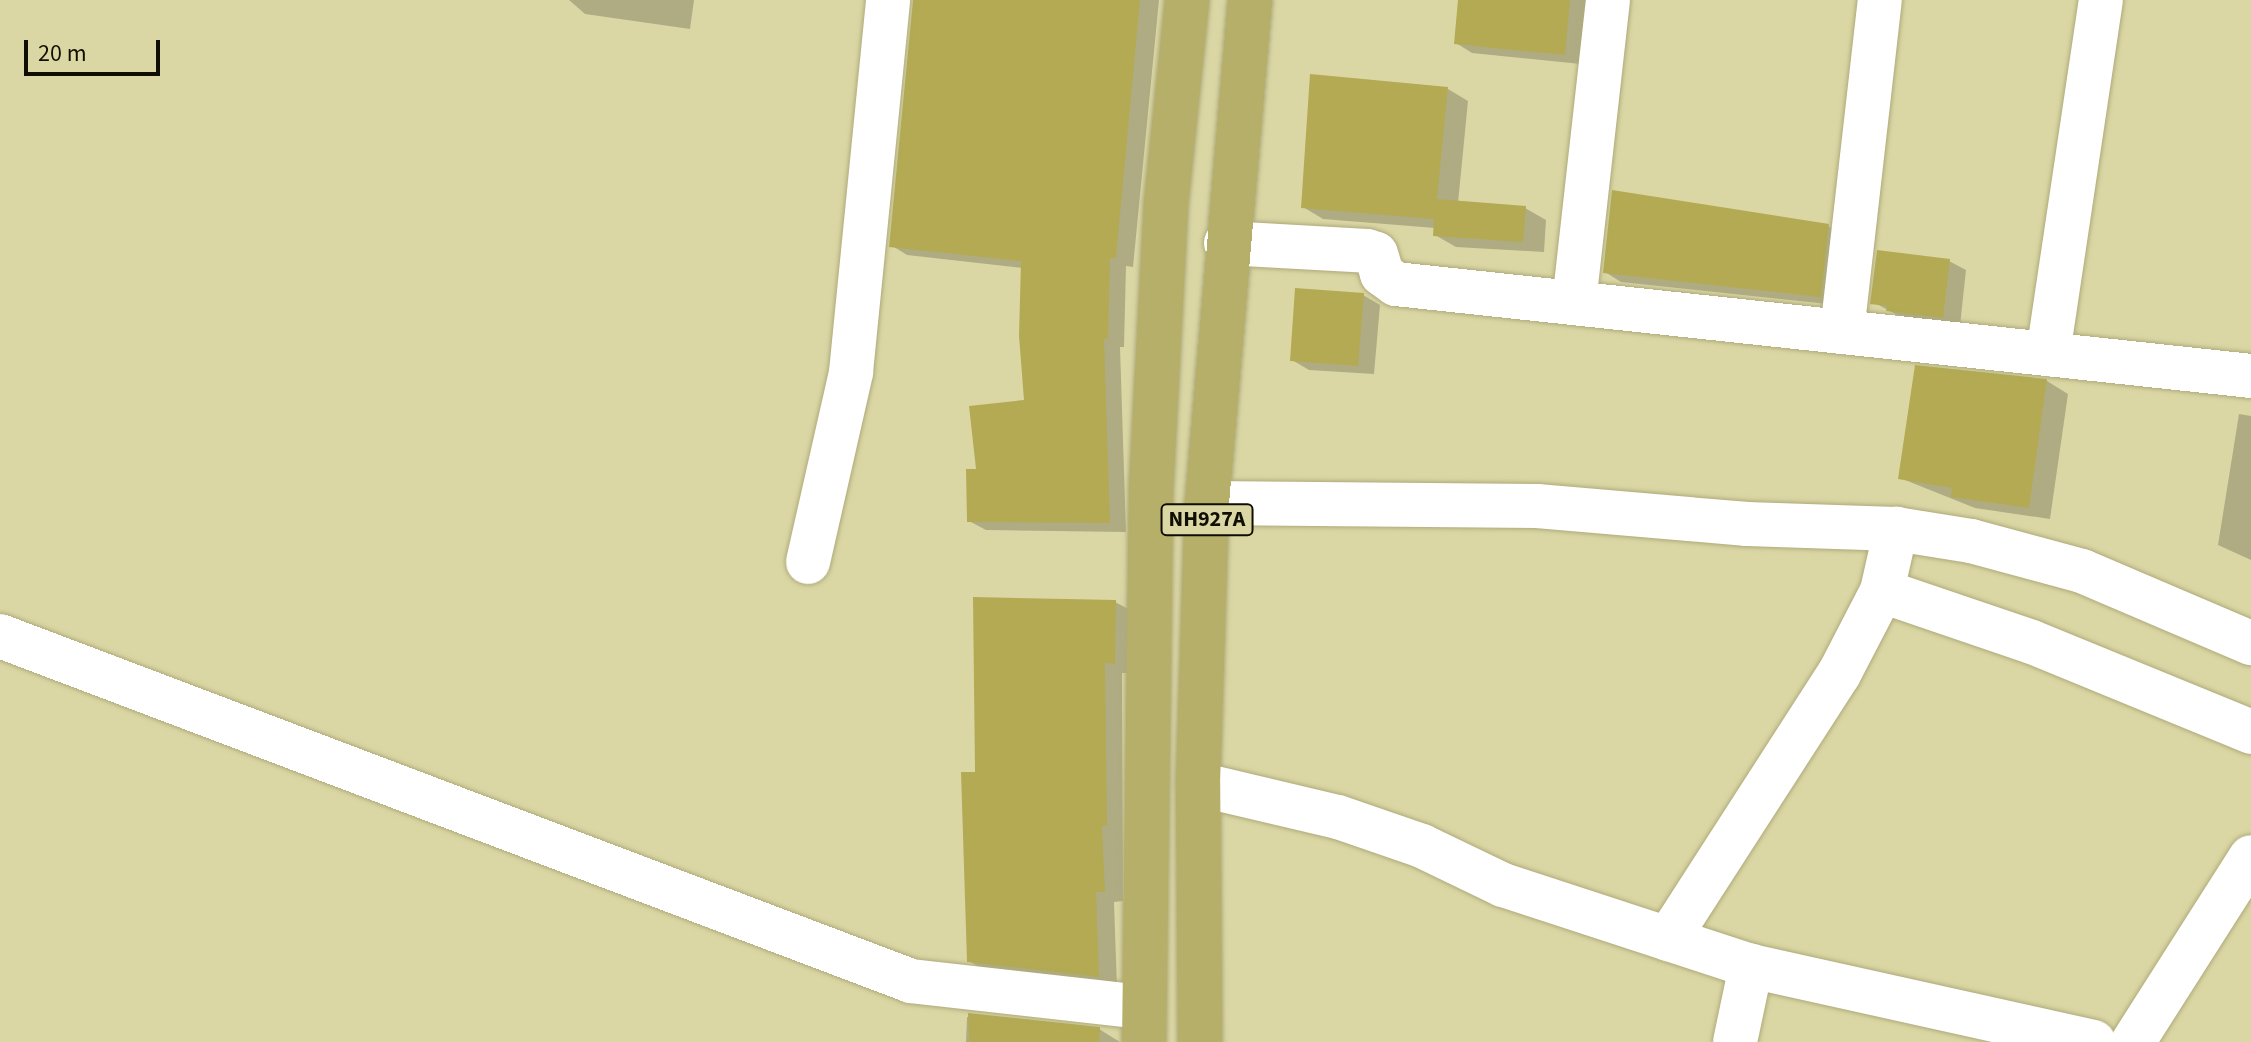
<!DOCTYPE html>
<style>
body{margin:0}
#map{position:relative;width:2251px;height:1042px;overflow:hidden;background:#dbd7a5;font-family:"Source Sans 3",sans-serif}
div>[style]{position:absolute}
.shadow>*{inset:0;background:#0003}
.building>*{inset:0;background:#b3aa53}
.roads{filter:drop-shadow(0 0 2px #afaa7a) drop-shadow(0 0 2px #afaa7a)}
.minor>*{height:44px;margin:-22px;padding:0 22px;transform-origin:22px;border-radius:22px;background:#fff}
.highway>*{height:44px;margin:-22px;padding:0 22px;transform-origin:22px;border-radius:22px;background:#b6af69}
span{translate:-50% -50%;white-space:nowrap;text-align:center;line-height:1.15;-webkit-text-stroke:7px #dbd7a5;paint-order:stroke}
.shield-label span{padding:2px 6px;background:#dbd7a5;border:2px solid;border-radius:6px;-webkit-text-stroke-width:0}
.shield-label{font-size:22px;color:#100e00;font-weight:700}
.scale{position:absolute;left:24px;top:40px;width:136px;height:36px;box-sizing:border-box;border:4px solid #100e00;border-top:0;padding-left:10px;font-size:24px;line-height:28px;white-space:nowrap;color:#100e00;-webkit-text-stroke:6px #dbd7a5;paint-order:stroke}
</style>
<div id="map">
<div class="shadow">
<i style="clip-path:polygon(569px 0,694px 0,690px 29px,585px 14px)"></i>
<i style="clip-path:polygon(942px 0,1159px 0,1133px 267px,1126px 266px,1124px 347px,1120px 347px,1126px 532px,986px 530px,969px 521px,978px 471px,1027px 402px,1023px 268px,907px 255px,891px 245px)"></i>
<i style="clip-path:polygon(1459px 0,1587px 0,1581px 64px,1472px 53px,1456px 43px)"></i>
<i style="clip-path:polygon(1448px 89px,1468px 101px,1458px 203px,1525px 208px,1546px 220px,1544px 252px,1456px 247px,1435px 235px,1435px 228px,1323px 219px,1303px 207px)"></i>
<i style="clip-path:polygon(1828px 226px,1845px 236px,1837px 305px,1621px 282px,1605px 272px)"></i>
<i style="clip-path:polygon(1949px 261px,1966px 270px,1960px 326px,1905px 319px,1873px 302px)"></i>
<i style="clip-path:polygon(1363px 295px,1380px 305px,1374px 374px,1309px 370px,1292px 360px)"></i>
<i style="clip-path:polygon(1917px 367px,2047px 381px,2068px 394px,2050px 519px,1975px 508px,1900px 478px)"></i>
<i style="clip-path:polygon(2239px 414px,2251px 416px,2251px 560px,2218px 545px)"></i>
<i style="clip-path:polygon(1115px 602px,1134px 612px,1133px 673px,1122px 673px,1123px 901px,1114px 902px,1117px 986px,988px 972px,969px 961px)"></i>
<i style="clip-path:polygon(967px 1017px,1099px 1029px,1120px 1042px,966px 1042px)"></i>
</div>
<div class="building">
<i style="clip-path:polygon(913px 0,1140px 0,1116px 258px,1110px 258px,1108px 339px,1104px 339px,1110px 523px,967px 522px,966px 469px,976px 469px,969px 406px,1024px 400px,1019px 336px,1021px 261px,889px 247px)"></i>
<i style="clip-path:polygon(1458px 0,1570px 0,1565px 55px,1454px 44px)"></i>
<i style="clip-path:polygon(1310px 74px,1448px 87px,1437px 199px,1526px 206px,1523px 242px,1433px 236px,1434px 219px,1301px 208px)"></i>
<i style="clip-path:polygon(1612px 190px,1829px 224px,1821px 297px,1603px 273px)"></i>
<i style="clip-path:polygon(1877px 250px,1950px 259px,1943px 318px,1886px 311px,1887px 306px,1870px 304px)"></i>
<i style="clip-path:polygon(1295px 288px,1364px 293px,1358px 366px,1290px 361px)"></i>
<i style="clip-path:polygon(1915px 365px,2047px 379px,2029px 508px,1951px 497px,1952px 488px,1898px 479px)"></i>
<i style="clip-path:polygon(973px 597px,1116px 600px,1115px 664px,1105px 663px,1107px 825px,1102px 826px,1105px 892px,1096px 892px,1099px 977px,967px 962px,961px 772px,975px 772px)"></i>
<i style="clip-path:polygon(968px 1013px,1100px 1027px,1099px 1042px,969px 1042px)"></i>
</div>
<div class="roads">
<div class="minor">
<i style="left:1226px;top:243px;width:141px;rotate:3.2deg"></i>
<i style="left:1367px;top:251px;width:9px;rotate:18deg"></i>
<i style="left:1376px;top:254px;width:21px;rotate:73deg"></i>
<i style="left:1382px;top:274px;width:17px;rotate:36deg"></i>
<i style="left:1396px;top:284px;width:860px;rotate:6.14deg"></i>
<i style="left:1574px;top:303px;width:305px;rotate:-83.6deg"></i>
<i style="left:1842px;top:332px;width:334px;rotate:-83.5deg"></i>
<i style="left:2048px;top:354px;width:358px;rotate:-81.5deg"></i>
<i style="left:1207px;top:503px;width:330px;rotate:0.5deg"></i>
<i style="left:1537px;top:506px;width:211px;rotate:4.9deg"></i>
<i style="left:1747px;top:524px;width:149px;rotate:1.9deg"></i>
<i style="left:1896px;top:529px;width:76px;rotate:9.1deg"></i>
<i style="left:1971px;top:541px;width:115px;rotate:15.1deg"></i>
<i style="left:2082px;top:571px;width:184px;rotate:23.1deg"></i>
<i style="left:808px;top:562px;width:195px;rotate:-77.2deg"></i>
<i style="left:851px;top:372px;width:374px;rotate:-84.3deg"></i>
<i style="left:1882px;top:591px;width:158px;rotate:18.8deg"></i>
<i style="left:2032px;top:642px;width:237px;rotate:22.3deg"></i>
<i style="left:0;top:636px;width:974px;rotate:20.74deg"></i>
<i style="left:911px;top:981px;width:234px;rotate:6.4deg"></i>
<i style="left:1198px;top:784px;width:144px;rotate:13.3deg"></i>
<i style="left:1338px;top:817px;width:89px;rotate:19deg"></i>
<i style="left:1422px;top:846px;width:90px;rotate:25.7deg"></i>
<i style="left:1503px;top:885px;width:261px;rotate:18.1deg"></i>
<i style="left:1751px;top:966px;width:351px;rotate:12.5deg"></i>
<i style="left:1668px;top:939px;width:315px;rotate:-57.2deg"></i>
<i style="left:1839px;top:674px;width:93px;rotate:-62.6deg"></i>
<i style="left:1882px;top:591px;width:64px;rotate:-77.3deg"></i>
<i style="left:1735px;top:1042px;width:78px;rotate:-78.1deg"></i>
<i style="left:2133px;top:1042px;width:219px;rotate:-57.5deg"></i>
</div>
<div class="highway">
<i style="left:1144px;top:1042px;width:552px;rotate:-89.27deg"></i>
<i style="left:1151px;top:490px;width:286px;rotate:-87deg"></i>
<i style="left:1166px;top:204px;width:205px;rotate:-84.1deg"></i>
<i style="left:1200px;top:1042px;width:258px;rotate:-90.4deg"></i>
<i style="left:1198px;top:784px;width:281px;rotate:-88.2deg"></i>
<i style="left:1207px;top:503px;width:505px;rotate:-85.11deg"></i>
</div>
</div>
<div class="shield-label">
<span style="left:1207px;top:520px">NH927A</span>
</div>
<div class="scale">20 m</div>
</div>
